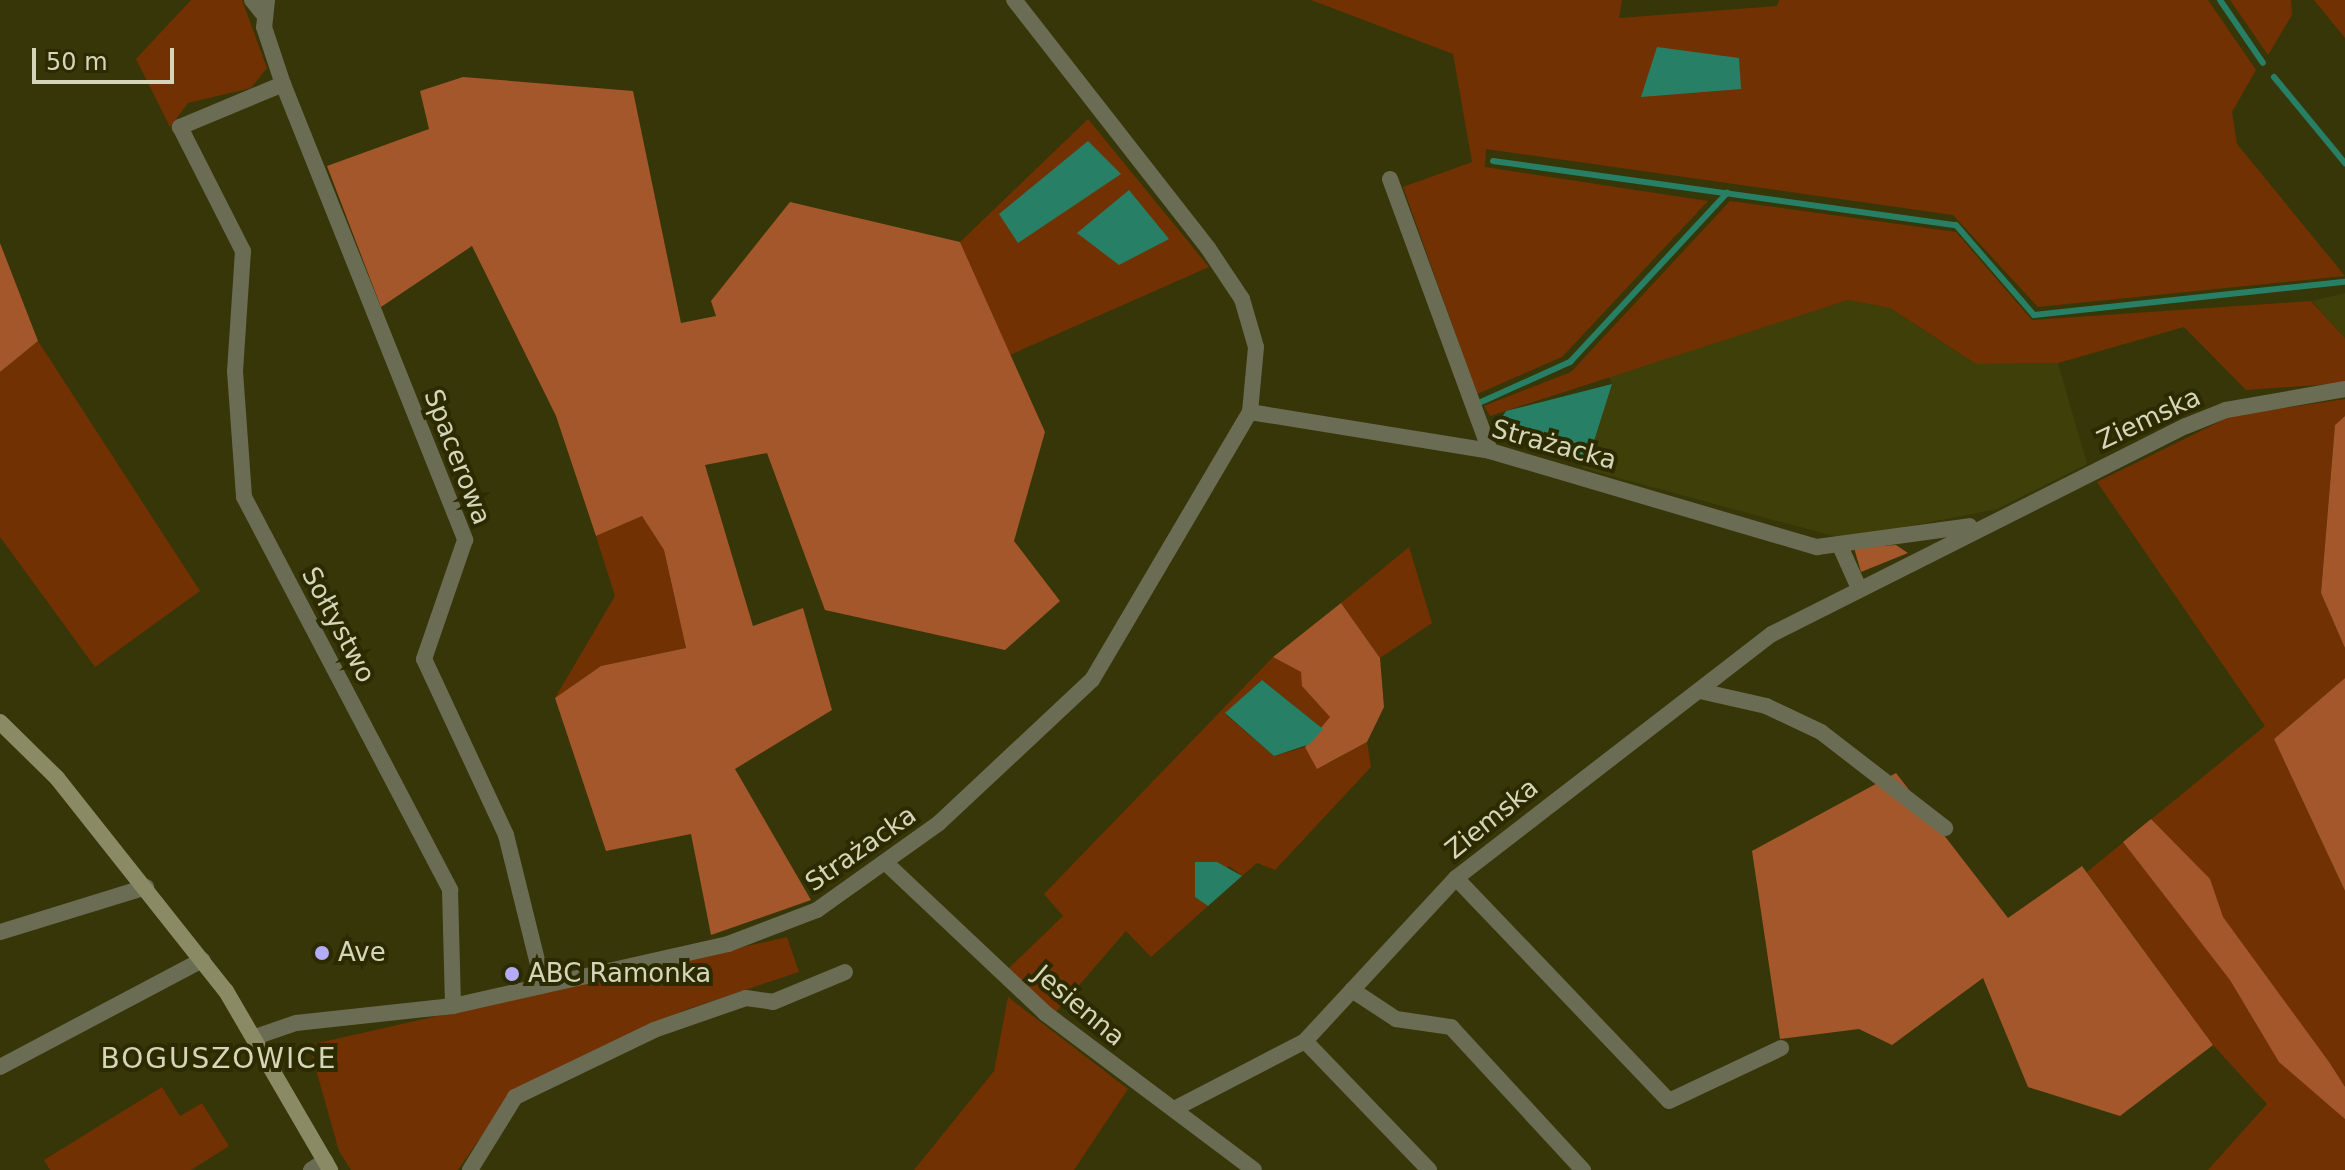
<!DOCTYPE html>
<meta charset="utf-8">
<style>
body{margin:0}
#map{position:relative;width:2345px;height:1170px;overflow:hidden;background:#363608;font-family:"DejaVu Sans",sans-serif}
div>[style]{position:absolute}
.built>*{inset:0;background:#3f3f09}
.green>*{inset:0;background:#723102}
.forest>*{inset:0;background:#a4572a}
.water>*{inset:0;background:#278065}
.stream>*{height:6px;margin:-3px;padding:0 3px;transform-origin:3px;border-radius:3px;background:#278065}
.street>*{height:16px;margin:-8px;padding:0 8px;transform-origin:8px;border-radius:8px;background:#6b6c54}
.secondary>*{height:16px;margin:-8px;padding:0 8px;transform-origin:8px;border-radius:8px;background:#8a8b65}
.dots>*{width:22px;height:22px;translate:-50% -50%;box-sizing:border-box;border:4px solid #2c2b00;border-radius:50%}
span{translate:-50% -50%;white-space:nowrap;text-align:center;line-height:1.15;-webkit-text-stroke:8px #2c2b00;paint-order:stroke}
.street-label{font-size:26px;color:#d5d6b9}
.poi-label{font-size:26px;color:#d5d6b9}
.left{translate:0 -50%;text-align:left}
.neighbourhood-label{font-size:28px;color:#d5d6b9;letter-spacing:2px}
.scale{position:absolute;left:32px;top:48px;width:142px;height:36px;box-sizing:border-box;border:4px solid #d5d6b9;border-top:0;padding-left:10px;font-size:24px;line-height:28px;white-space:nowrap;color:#d5d6b9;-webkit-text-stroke:6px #2c2b00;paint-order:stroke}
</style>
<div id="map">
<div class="built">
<i style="clip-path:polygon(2345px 293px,2345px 338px,2312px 301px)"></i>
<i style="clip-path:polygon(1848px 300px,1890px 308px,1976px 364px,2058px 363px,2087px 464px,1997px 509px,1844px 539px,1582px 468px,1612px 385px,1609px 374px)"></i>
</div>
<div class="green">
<i style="clip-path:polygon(191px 0,242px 0,267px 68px,251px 88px,188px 103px,170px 127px,136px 59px)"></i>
<i style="clip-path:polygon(1311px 0,1622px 0,1619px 18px,1777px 6px,1779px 0,2208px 0,2256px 70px,2232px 112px,2237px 144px,2345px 276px,2038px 307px,1953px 215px,1486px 149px,1485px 167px,1708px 201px,1562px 357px,1477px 394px,1403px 187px,1472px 162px,1453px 54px)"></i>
<i style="clip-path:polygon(2230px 0,2291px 0,2292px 15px,2268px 55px)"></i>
<i style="clip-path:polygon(2314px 0,2345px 0,2345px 38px)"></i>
<i style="clip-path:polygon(1088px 119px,1209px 267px,1010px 355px,960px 242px)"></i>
<i style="clip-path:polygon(1730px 201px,1956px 232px,2032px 320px,2311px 301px,2345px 338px,2345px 383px,2246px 390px,2184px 327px,2058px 363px,1976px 364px,1890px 308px,1848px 300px,1490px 416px,1484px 406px,1571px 372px)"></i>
<i style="clip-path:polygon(38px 341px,200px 591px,95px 667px,0 537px,0 372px)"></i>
<i style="clip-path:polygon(2345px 399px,2345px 416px,2335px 425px,2321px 593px,2345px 648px,2345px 678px,2274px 739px,2345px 891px,2345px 1170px,2208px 1170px,2267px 1104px,2213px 1045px,2087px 872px,2265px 726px,2097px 482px,2231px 416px)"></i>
<i style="clip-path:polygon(642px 516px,664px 550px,686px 648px,601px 666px,555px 698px,615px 596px,596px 536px)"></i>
<i style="clip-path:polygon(1409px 547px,1432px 623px,1380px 658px,1341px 603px)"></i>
<i style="clip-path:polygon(1273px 657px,1301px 672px,1330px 717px,1323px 729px,1262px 680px,1225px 714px,1274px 756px,1305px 747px,1329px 763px,1367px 742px,1371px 767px,1275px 870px,1257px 863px,1242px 876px,1229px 866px,1195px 897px,1208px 906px,1151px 957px,1126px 931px,1055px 1013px,1009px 968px,1063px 916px,1044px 894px)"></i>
<i style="clip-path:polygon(787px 937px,799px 972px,685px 1010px,513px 1091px,458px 1170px,351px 1170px,339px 1151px,309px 1045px)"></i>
<i style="clip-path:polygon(1008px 997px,1128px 1089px,1074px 1170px,914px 1170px,994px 1071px)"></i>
<i style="clip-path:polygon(162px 1087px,180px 1116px,202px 1103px,229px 1146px,191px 1170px,50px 1170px,44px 1160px)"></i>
</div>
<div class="forest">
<i style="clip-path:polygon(463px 77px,633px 91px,681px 323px,716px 316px,711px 301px,790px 202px,960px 242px,1045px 432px,1014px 541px,1060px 601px,1005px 650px,825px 610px,767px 453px,705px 465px,753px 626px,803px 608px,832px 710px,735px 769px,811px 900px,711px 935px,691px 834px,606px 851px,555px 698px,601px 666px,686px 648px,664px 550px,642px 516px,596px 536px,556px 416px,472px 246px,381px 307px,327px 166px,429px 129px,420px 91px)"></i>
<i style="clip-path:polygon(0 243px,38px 341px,0 372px)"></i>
<i style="clip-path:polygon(2345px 416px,2345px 648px,2321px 593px,2335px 425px)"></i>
<i style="clip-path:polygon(1896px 545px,1908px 553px,1861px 572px,1854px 548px)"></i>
<i style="clip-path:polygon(1341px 603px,1380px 658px,1384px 707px,1367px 742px,1317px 769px,1305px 747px,1330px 717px,1302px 686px,1301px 672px,1273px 657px)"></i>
<i style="clip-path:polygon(2345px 678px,2345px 891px,2274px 739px)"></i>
<i style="clip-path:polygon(1896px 773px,2008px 918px,2082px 866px,2213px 1045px,2120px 1116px,2028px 1087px,1983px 978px,1892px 1045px,1859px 1029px,1780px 1039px,1752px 851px)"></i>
<i style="clip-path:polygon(2151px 819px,2210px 879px,2223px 917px,2329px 1062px,2345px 1087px,2345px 1119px,2279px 1062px,2230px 980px,2123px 842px)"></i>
</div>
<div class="water">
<i style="clip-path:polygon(1657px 47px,1739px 58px,1741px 89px,1641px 97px)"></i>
<i style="clip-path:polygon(1088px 141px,1121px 174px,1018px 243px,999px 214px)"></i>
<i style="clip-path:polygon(1129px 190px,1169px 239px,1119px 265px,1077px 233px)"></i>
<i style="clip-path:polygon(1612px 384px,1588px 460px,1497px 425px,1506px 411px)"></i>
<i style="clip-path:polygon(1262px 680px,1323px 729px,1310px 744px,1274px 756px,1225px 713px)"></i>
<i style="clip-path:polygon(1195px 862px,1217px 862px,1242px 876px,1208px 906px,1195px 897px)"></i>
</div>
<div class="stream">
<i style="left:2220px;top:0;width:76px;rotate:55.7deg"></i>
<i style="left:2274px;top:77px;width:112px;rotate:50.5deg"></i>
<i style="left:1493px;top:161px;width:467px;rotate:7.9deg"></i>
<i style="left:1956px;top:225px;width:119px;rotate:49.1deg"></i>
<i style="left:2034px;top:315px;width:313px;rotate:-6.1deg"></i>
<i style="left:1481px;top:402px;width:98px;rotate:-24.2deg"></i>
<i style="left:1570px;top:362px;width:231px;rotate:-47.1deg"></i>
</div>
<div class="street">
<i style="left:252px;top:0;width:21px;rotate:51deg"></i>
<i style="left:267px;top:0;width:27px;rotate:96deg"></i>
<i style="left:264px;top:27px;width:60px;rotate:71.6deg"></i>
<i style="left:283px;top:84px;width:112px;rotate:157.3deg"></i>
<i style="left:180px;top:127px;width:139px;rotate:63.1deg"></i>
<i style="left:243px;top:251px;width:120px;rotate:93.8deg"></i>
<i style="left:235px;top:371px;width:126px;rotate:85.9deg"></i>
<i style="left:244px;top:497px;width:444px;rotate:62.3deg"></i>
<i style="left:450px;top:890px;width:116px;rotate:88.5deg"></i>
<i style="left:283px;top:84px;width:491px;rotate:68.2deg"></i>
<i style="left:465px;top:540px;width:126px;rotate:109deg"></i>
<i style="left:424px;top:659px;width:194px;rotate:65deg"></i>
<i style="left:506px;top:835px;width:154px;rotate:76.1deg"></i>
<i style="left:1390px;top:179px;width:290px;rotate:69.8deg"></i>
<i style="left:1250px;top:412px;width:243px;rotate:9.2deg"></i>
<i style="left:1490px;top:451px;width:341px;rotate:16.4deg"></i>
<i style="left:1817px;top:547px;width:154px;rotate:-7.8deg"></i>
<i style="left:1840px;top:546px;width:44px;rotate:65.8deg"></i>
<i style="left:1700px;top:691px;width:68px;rotate:12.8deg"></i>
<i style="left:1766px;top:706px;width:61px;rotate:25.3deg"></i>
<i style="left:1821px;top:732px;width:157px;rotate:37.7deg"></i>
<i style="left:887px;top:864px;width:217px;rotate:43.3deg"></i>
<i style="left:1045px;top:1013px;width:261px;rotate:36.9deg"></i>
<i style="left:1456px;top:878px;width:308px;rotate:46.3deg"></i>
<i style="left:1669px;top:1101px;width:124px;rotate:-25.3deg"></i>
<i style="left:0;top:932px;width:153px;rotate:-17.1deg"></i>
<i style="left:1352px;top:990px;width:53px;rotate:33.4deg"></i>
<i style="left:1396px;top:1019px;width:56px;rotate:8.3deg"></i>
<i style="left:1451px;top:1027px;width:195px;rotate:47.3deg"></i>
<i style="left:258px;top:1036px;width:40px;rotate:-18.9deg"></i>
<i style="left:296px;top:1023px;width:158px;rotate:-6.2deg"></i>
<i style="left:453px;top:1006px;width:282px;rotate:-12.7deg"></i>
<i style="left:728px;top:944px;width:95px;rotate:-20.9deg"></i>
<i style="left:817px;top:910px;width:150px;rotate:-35.5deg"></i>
<i style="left:939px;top:823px;width:209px;rotate:-43.1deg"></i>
<i style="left:1092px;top:680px;width:311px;rotate:-59.5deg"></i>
<i style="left:1250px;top:412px;width:65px;rotate:-84.7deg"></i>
<i style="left:1256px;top:347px;width:50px;rotate:-106.3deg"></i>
<i style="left:1242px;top:299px;width:61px;rotate:-123.7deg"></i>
<i style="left:1208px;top:248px;width:315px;rotate:-128deg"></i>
<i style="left:1305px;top:1041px;width:179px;rotate:46.1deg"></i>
<i style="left:0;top:1067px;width:229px;rotate:-27.9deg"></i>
<i style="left:1176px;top:1108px;width:145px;rotate:-27.4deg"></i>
<i style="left:1305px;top:1041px;width:222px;rotate:-47.2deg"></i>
<i style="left:1456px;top:878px;width:399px;rotate:-37.7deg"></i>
<i style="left:1772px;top:634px;width:463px;rotate:-26.7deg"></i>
<i style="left:2186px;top:426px;width:43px;rotate:-21.8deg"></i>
<i style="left:2226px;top:410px;width:121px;rotate:-10deg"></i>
<i style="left:311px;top:1170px;width:17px;rotate:-33deg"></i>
<i style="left:470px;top:1170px;width:86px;rotate:-58.3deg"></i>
<i style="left:515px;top:1097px;width:154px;rotate:-25.7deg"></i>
<i style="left:654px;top:1030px;width:97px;rotate:-19.2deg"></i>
<i style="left:746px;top:998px;width:27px;rotate:8deg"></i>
<i style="left:773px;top:1002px;width:78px;rotate:-22.6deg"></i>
</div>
<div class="secondary">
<i style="left:0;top:722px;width:80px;rotate:44.5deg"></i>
<i style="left:57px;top:778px;width:272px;rotate:51.6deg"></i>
<i style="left:226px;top:991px;width:207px;rotate:59.8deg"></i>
</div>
<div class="dots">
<i style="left:322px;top:953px;background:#b4acf9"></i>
<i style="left:512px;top:974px;background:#b4acf9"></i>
</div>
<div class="street-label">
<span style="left:2149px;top:419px;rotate:-25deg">Ziemska</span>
<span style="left:1554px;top:445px;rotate:15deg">Strażacka</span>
<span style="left:457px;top:457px;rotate:69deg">Spacerowa</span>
<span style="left:338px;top:625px;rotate:62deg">Sołtystwo</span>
<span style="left:1492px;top:819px;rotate:-39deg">Ziemska</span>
<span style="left:861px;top:849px;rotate:-35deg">Strażacka</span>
<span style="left:1079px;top:1006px;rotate:40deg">Jesienna</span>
</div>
<div class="poi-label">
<span class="left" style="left:338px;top:953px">Ave</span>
<span class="left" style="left:528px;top:974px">ABC Ramonka</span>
</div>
<div class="neighbourhood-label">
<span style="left:219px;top:1059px">BOGUSZOWICE</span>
</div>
<div class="scale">50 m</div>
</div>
